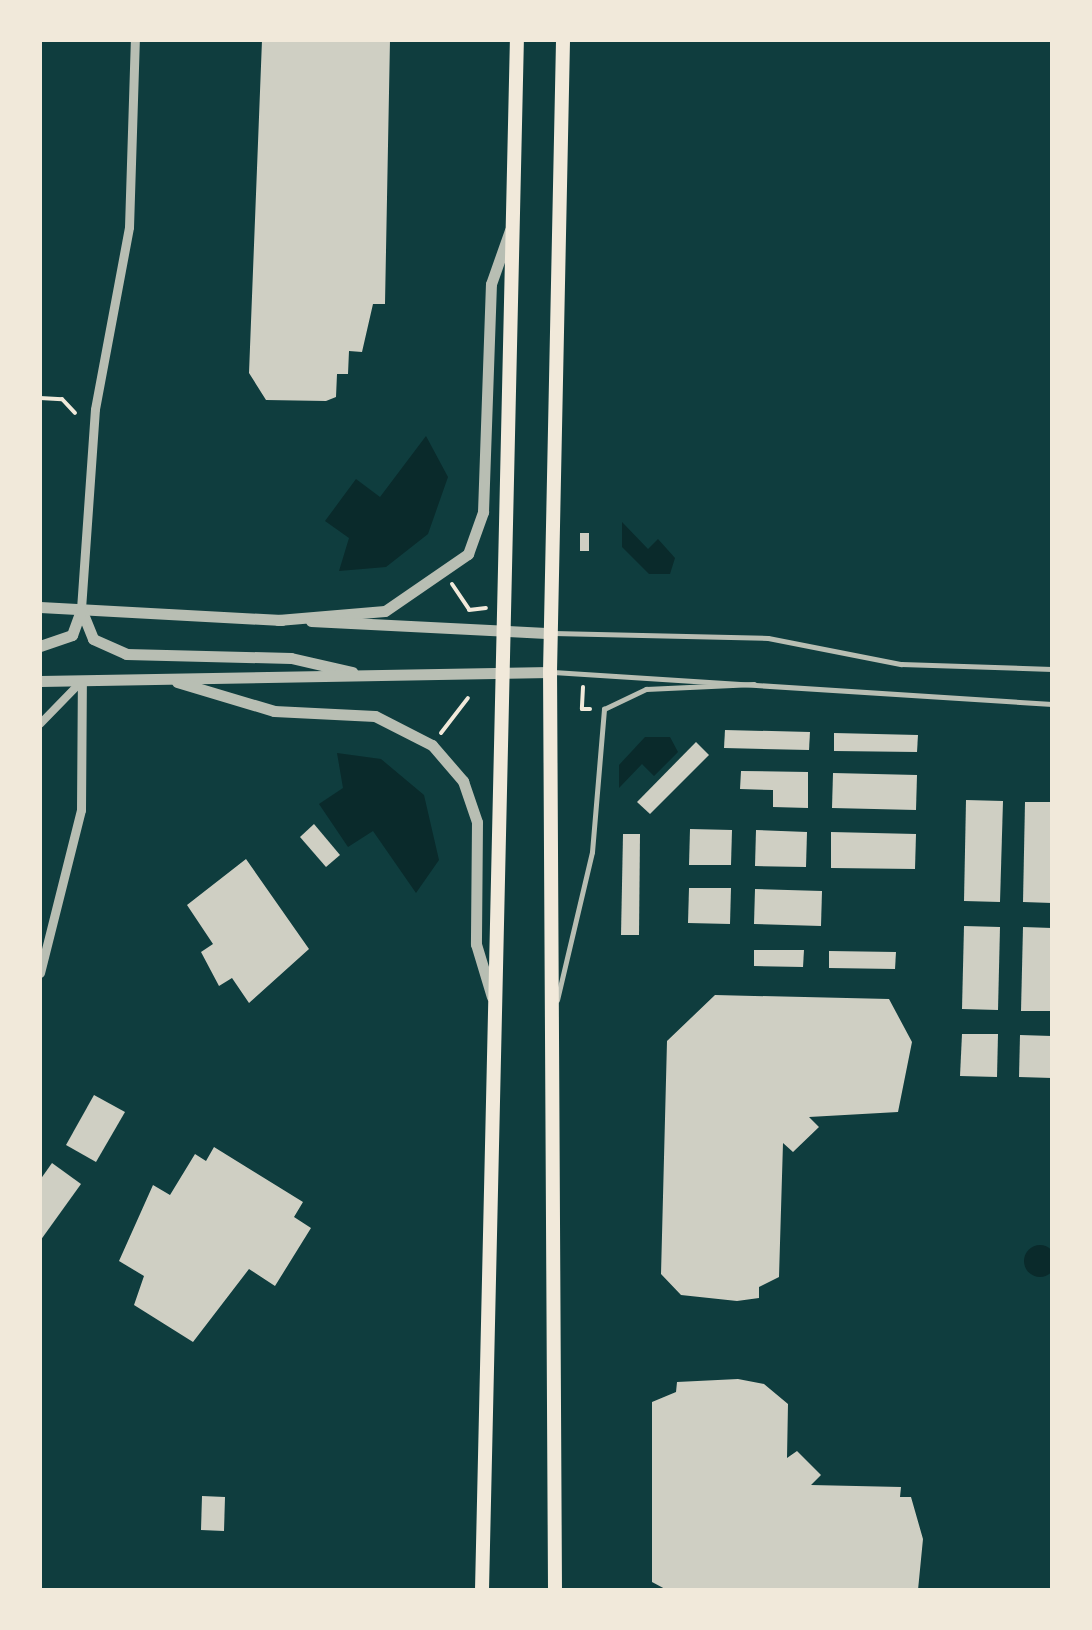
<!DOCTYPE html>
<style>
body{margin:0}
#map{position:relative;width:1092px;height:1630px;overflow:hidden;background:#0f3d3e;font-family:"IBM Plex Sans",sans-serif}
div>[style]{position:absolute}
.water>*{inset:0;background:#0a2a2b}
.round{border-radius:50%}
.building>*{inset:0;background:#cfcfc3}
.path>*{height:4px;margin:-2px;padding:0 2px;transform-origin:2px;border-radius:2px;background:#f1e9da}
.service>*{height:5px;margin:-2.5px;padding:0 2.5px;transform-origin:2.5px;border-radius:2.5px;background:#b8beb3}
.pedestrian>*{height:8px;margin:-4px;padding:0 4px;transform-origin:4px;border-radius:4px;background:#b8beb3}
.minor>*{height:9px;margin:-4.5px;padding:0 4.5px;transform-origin:4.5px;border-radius:4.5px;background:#b8beb3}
.tertiary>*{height:11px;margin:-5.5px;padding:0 5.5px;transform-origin:5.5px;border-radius:5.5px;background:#b8beb3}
.secondary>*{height:14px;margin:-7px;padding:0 7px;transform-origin:7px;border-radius:7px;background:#f1e9da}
span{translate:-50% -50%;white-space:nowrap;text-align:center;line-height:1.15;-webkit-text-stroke:8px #f1e9da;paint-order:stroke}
.frame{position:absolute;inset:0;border:42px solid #f1e9da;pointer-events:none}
</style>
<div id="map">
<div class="water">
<i style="clip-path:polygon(426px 436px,448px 477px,428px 534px,386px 567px,339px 571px,349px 538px,325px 521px,356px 479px,380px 497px)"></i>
<i style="clip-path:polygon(622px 522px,648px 549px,658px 539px,675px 558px,670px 574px,649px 574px,622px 547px)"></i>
<i style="clip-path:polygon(645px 737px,670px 737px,678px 752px,654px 776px,642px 764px,619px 788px,619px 765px)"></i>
<i style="clip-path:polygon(337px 753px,381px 759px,424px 795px,439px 860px,416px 893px,373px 831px,348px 847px,319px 804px,343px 788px)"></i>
<i class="round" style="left:1024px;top:1245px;width:32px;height:32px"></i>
</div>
<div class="building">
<i style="clip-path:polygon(262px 40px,390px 40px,385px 304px,373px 304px,362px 352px,349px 351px,348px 374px,337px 374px,336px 397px,326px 401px,266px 400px,249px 373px)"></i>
<i style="clip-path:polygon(580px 533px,589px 533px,589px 551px,580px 551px)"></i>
<i style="clip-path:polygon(725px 730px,810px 732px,809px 750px,724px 748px)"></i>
<i style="clip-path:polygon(834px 733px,918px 735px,917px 752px,834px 751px)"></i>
<i style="clip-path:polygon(696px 742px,709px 755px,650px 814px,637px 802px)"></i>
<i style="clip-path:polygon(741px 771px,808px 772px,808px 808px,773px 807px,773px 790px,740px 789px)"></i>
<i style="clip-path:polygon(833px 773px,917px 775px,916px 810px,832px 808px)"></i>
<i style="clip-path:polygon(966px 800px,1003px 801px,1000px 902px,964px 901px)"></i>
<i style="clip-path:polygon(1025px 802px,1052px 802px,1052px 903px,1023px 902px)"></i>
<i style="clip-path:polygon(314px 824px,340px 855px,326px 867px,300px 837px)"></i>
<i style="clip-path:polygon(690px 829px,732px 830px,731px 865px,689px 865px)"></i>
<i style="clip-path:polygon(756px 830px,807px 832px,806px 867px,755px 866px)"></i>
<i style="clip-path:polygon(831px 832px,916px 834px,915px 869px,831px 868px)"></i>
<i style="clip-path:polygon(623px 834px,640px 834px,639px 935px,621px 935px)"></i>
<i style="clip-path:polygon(246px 859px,309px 949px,249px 1003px,232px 978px,219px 986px,201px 952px,213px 944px,187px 905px)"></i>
<i style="clip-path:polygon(689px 888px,731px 888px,730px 924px,688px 923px)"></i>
<i style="clip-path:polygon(755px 889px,822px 891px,821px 926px,754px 924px)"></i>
<i style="clip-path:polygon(964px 926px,1000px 927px,998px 1010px,962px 1009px)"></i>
<i style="clip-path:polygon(1023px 927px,1052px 928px,1052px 1011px,1021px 1011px)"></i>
<i style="clip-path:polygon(754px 950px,804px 950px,803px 967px,754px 966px)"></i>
<i style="clip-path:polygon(829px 951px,896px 952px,895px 969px,829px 968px)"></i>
<i style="clip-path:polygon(715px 995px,889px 999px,912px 1042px,898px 1112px,809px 1117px,819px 1127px,793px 1152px,783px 1143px,779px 1277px,759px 1287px,759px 1298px,737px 1301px,681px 1295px,661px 1274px,667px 1041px)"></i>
<i style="clip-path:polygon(962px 1034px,998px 1034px,997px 1077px,960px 1076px)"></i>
<i style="clip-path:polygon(1020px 1035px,1052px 1036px,1052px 1078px,1019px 1077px)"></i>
<i style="clip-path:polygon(94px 1095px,125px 1112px,96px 1162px,66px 1145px)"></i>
<i style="clip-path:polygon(214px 1147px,303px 1202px,294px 1217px,311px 1228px,275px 1286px,249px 1269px,193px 1342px,134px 1305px,144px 1276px,119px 1261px,153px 1185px,170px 1195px,195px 1154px,206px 1161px)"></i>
<i style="clip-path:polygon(52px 1163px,81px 1184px,40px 1241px,40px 1180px)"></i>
<i style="clip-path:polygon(738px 1379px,764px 1384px,788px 1404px,787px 1458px,797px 1451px,821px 1475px,811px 1485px,901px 1487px,900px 1497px,911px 1497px,923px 1539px,918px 1590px,667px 1590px,652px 1582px,652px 1402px,676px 1392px,677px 1382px)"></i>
<i style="clip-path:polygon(202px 1496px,225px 1497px,224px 1531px,201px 1530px)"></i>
</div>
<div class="path">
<i style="left:40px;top:398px;width:22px;rotate:3deg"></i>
<i style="left:62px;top:399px;width:19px;rotate:47deg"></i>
<i style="left:452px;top:584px;width:30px;rotate:56deg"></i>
<i style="left:469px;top:610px;width:17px;rotate:-7deg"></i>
<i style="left:583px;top:687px;width:22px;rotate:93deg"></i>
<i style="left:582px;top:709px;width:8px"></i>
<i style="left:441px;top:733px;width:44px;rotate:-52.4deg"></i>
</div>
<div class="service">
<i style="left:553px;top:633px;width:215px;rotate:1.3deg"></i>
<i style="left:768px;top:638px;width:136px;rotate:11.1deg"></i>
<i style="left:901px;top:664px;width:151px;rotate:1.9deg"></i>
<i style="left:553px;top:672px;width:500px;rotate:3.67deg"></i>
<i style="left:557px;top:1000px;width:152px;rotate:-76.7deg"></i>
<i style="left:592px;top:852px;width:144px;rotate:-85.2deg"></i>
<i style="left:604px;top:709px;width:47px;rotate:-25.5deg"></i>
<i style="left:646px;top:689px;width:108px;rotate:-2.7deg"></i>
</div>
<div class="pedestrian">
<i style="left:40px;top:724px;width:60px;rotate:-45.7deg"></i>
</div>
<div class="minor">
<i style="left:81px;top:609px;width:200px;rotate:-86deg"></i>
<i style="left:95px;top:409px;width:185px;rotate:-79.4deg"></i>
<i style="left:129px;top:227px;width:187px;rotate:-88.2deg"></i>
<i style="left:40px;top:973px;width:168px;rotate:-75.9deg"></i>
<i style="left:81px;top:810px;width:129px;rotate:-89.6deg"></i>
</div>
<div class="tertiary">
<i style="left:40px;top:607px;width:242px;rotate:3.1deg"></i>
<i style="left:81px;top:609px;width:32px;rotate:68deg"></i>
<i style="left:93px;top:639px;width:36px;rotate:24deg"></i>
<i style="left:126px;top:654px;width:165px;rotate:1.4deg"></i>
<i style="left:291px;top:658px;width:63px;rotate:12.9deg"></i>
<i style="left:278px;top:620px;width:107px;rotate:-4.8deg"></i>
<i style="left:385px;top:611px;width:101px;rotate:-34.5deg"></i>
<i style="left:468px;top:554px;width:45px;rotate:-70.3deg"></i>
<i style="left:483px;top:512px;width:228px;rotate:-88deg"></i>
<i style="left:491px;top:284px;width:57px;rotate:-70.6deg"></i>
<i style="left:311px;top:621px;width:240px;rotate:2.9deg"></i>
<i style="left:40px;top:646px;width:34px;rotate:-19deg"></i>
<i style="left:72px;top:635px;width:27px;rotate:-70deg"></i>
<i style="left:40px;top:681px;width:510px;rotate:-1.01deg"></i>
<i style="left:177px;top:682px;width:101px;rotate:16.6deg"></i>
<i style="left:274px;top:711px;width:101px;rotate:2.8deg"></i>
<i style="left:375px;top:716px;width:64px;rotate:27deg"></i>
<i style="left:432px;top:745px;width:48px;rotate:49.3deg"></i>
<i style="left:463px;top:781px;width:43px;rotate:71.1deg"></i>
<i style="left:477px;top:822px;width:122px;rotate:90.5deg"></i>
<i style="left:476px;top:944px;width:55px;rotate:73.2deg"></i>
</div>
<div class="secondary">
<i style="left:482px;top:1590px;width:1550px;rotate:-88.71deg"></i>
<i style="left:555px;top:1590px;width:918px;rotate:-90.31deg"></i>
<i style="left:550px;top:672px;width:632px;rotate:-88.82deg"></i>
</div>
<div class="frame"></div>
</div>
